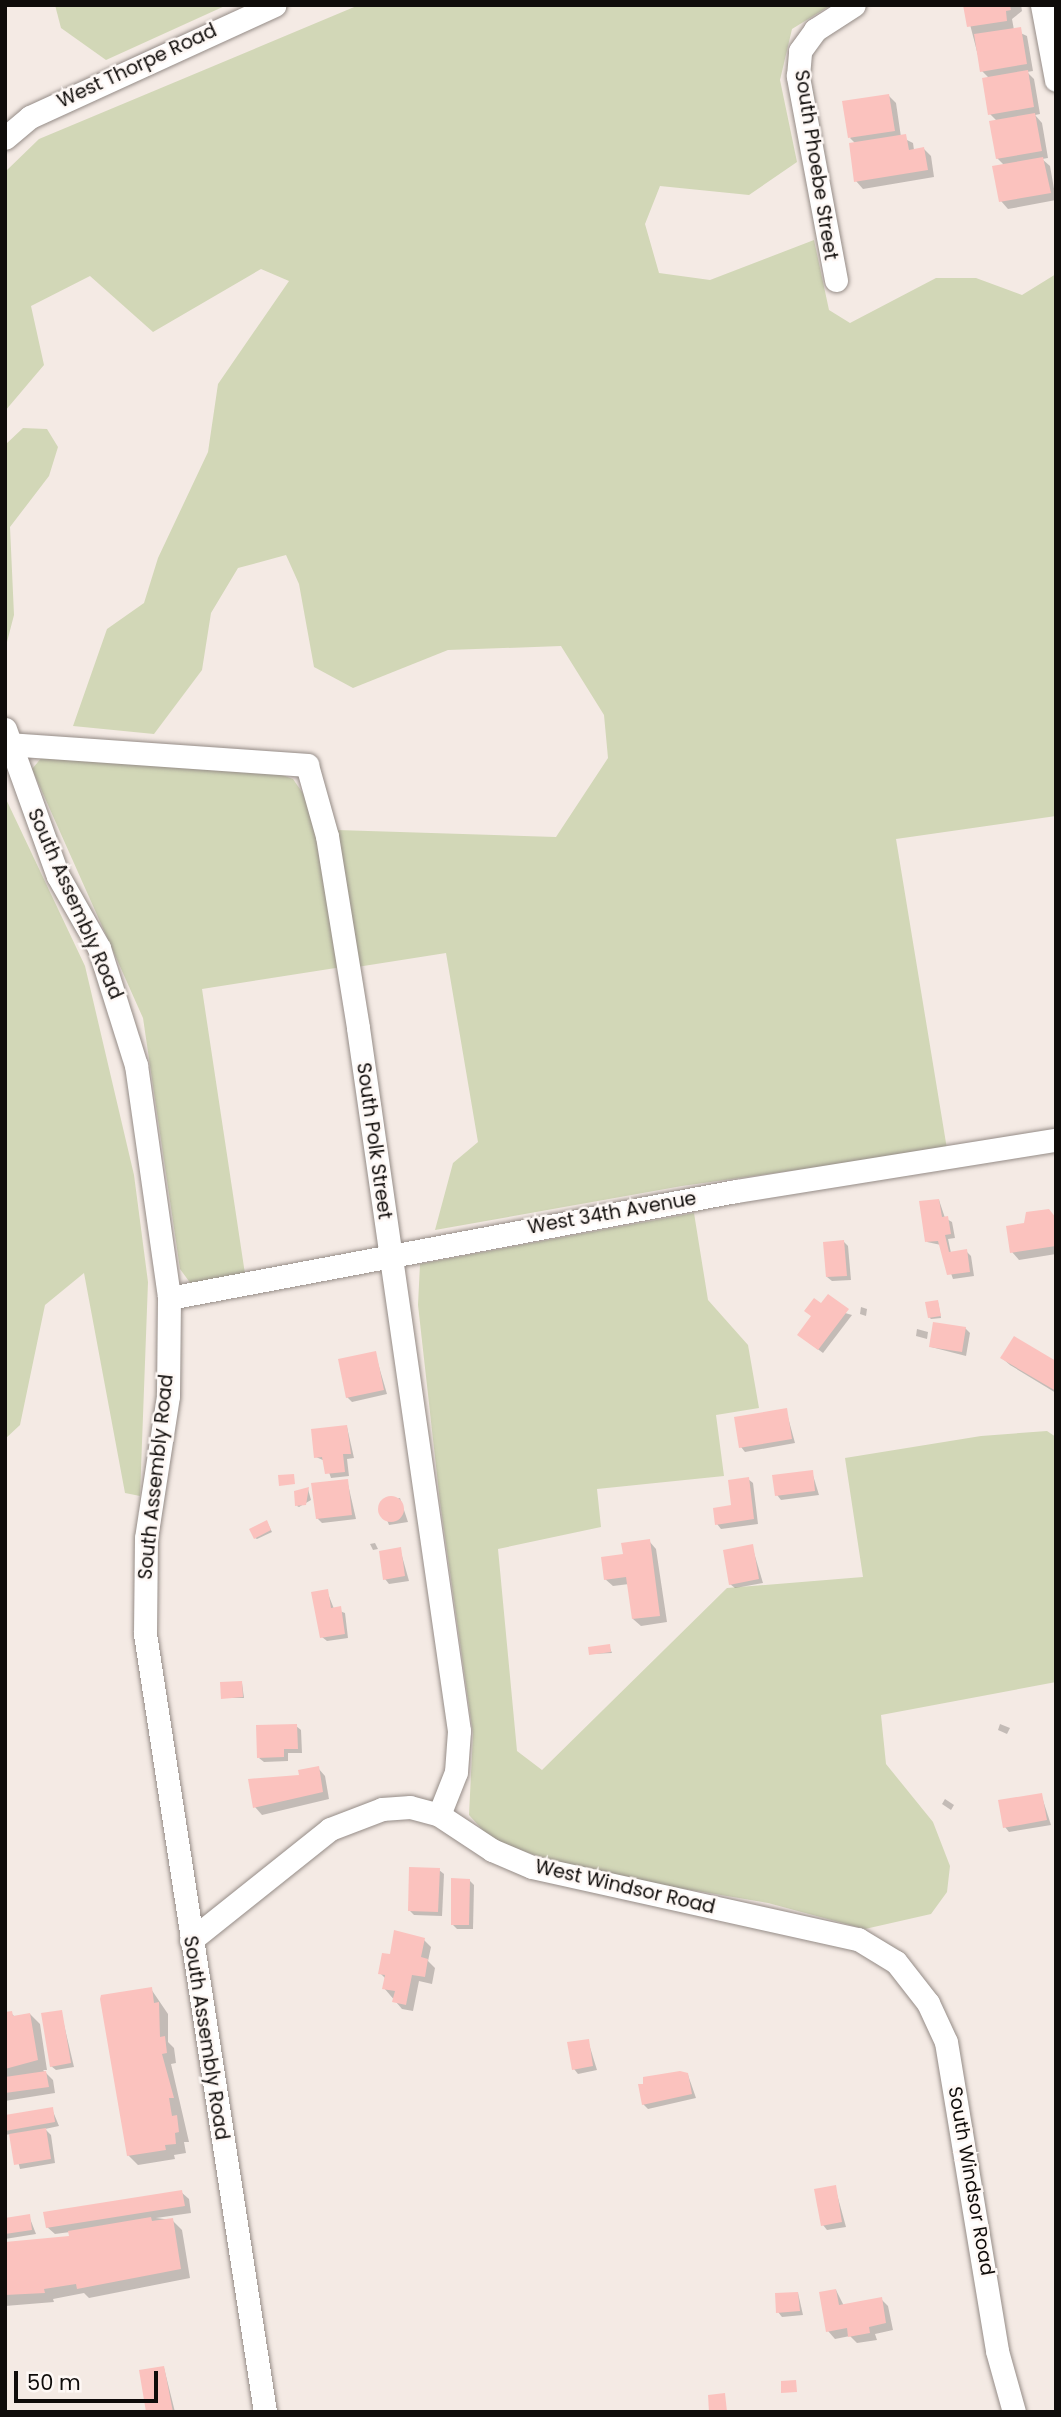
<!DOCTYPE html>
<style>
body{margin:0}
#map{position:relative;width:1061px;height:2417px;overflow:hidden;background:#f4eae4;font-family:Poppins,sans-serif}
div>[style]{position:absolute}
.green>*{inset:0;background:#d2d7b7}
.shadow>*{inset:0;background:#0003}
.building>*{inset:0;background:#fbc2be}
.round{border-radius:50%}
.roads{filter:drop-shadow(0 0 2px #958c87) drop-shadow(0 0 2px #958c87)}
.minor>*{height:23px;margin:-11.5px;padding:0 11.5px;transform-origin:11.5px;border-radius:11.5px;background:#fff}
span{translate:-50% -50%;white-space:nowrap;text-align:center;line-height:1.15;-webkit-text-stroke:5px #fef8f5;paint-order:stroke}
.street-label{font-size:19px;color:#0f0c0a}
.frame{position:absolute;inset:0;border:7px solid #0f0c0a;pointer-events:none}
.scale{position:absolute;left:14px;top:2371px;width:144px;height:32px;box-sizing:border-box;border:4px solid #0f0c0a;border-top:0;padding-left:9px;font-size:21px;line-height:24px;white-space:nowrap;color:#0f0c0a;-webkit-text-stroke:5px #fef8f5;paint-order:stroke}
</style>
<div id="map">
<div class="green">
<i style="clip-path:polygon(55px 5px,227px 5px,106px 60px,61px 28px)"></i>
<i style="clip-path:polygon(359px 5px,831px 5px,792px 29px,780px 80px,797px 162px,749px 195px,660px 186px,645px 224px,659px 273px,710px 280px,814px 240px,829px 310px,850px 323px,936px 278px,976px 278px,1022px 295px,1056px 274px,1056px 816px,896px 839px,947px 1149px,682px 1186px,435px 1230px,453px 1163px,478px 1142px,446px 953px,357px 967px,337px 830px,556px 837px,608px 758px,604px 715px,561px 646px,448px 650px,353px 688px,314px 667px,299px 584px,286px 555px,238px 568px,211px 613px,202px 670px,154px 734px,73px 726px,107px 629px,144px 603px,158px 558px,208px 452px,218px 384px,289px 281px,261px 269px,153px 332px,90px 276px,31px 306px,44px 365px,5px 411px,5px 172px,39px 139px)"></i>
<i style="clip-path:polygon(23px 428px,47px 429px,58px 447px,49px 476px,10px 527px,14px 615px,7px 642px,5px 445px)"></i>
<i style="clip-path:polygon(43px 756px,272px 771px,293px 779px,311px 805px,342px 967px,202px 989px,245px 1274px,191px 1284px,180px 1269px,143px 1018px,32px 769px)"></i>
<i style="clip-path:polygon(5px 797px,85px 966px,134px 1175px,148px 1282px,140px 1496px,125px 1493px,84px 1273px,45px 1305px,20px 1425px,5px 1439px)"></i>
<i style="clip-path:polygon(694px 1213px,708px 1300px,748px 1345px,759px 1408px,716px 1415px,724px 1476px,597px 1489px,601px 1527px,498px 1549px,517px 1751px,542px 1770px,727px 1588px,863px 1577px,845px 1458px,981px 1436px,1047px 1431px,1056px 1437px,1056px 1682px,881px 1715px,886px 1764px,933px 1822px,950px 1866px,947px 1892px,931px 1914px,865px 1929px,768px 1903px,602px 1875px,512px 1848px,489px 1837px,469px 1815px,473px 1734px,440px 1502px,418px 1305px,420px 1264px)"></i>
</div>
<div class="shadow">
<i style="clip-path:polygon(965px 5px,1021px 5px,1022px 11px,1012px 19px,1014px 30px,1027px 36px,1033px 71px,1027px 72px,1034px 79px,1040px 114px,1035px 115px,1042px 123px,1048px 158px,1042px 159px,1050px 166px,1056px 200px,1008px 209px,1001px 201px,1005px 166px,997px 158px,997px 121px,990px 114px,989px 78px,982px 71px)"></i>
<i style="clip-path:polygon(888px 95px,896px 103px,901px 137px,913px 143px,914px 150px,924px 149px,931px 156px,934px 177px,863px 189px,856px 181px,856px 144px,850px 138px)"></i>
<i style="clip-path:polygon(939px 1200px,945px 1218px,952px 1222px,955px 1238px,948px 1239px,951px 1253px,966px 1251px,971px 1256px,974px 1276px,953px 1279px,941px 1245px,927px 1242px)"></i>
<i style="clip-path:polygon(1056px 1218px,1056px 1254px,1019px 1260px,1012px 1252px)"></i>
<i style="clip-path:polygon(844px 1242px,848px 1246px,851px 1280px,832px 1281px,827px 1277px)"></i>
<i style="clip-path:polygon(938px 1302px,941px 1318px,931px 1319px,929px 1317px)"></i>
<i style="clip-path:polygon(821px 1306px,852px 1315px,823px 1353px,804px 1339px)"></i>
<i style="clip-path:polygon(861px 1307px,867px 1309px,866px 1316px,860px 1314px)"></i>
<i style="clip-path:polygon(965px 1328px,970px 1333px,966px 1356px,931px 1347px)"></i>
<i style="clip-path:polygon(917px 1329px,928px 1332px,927px 1339px,916px 1336px)"></i>
<i style="clip-path:polygon(375px 1353px,387px 1394px,352px 1402px,347px 1397px)"></i>
<i style="clip-path:polygon(1002px 1358px,1056px 1363px,1056px 1393px,1010px 1365px)"></i>
<i style="clip-path:polygon(786px 1410px,795px 1443px,745px 1452px,741px 1447px)"></i>
<i style="clip-path:polygon(347px 1427px,354px 1458px,347px 1459px,349px 1476px,331px 1478px,325px 1461px,316px 1457px)"></i>
<i style="clip-path:polygon(812px 1472px,819px 1495px,781px 1500px,777px 1495px)"></i>
<i style="clip-path:polygon(748px 1479px,753px 1483px,758px 1524px,721px 1529px,717px 1524px,733px 1506px)"></i>
<i style="clip-path:polygon(347px 1480px,356px 1519px,322px 1523px,317px 1518px)"></i>
<i style="clip-path:polygon(308px 1489px,311px 1500px,299px 1507px,297px 1506px)"></i>
<i style="clip-path:polygon(400px 1498px,408px 1522px,389px 1525px,380px 1502px)"></i>
<i style="clip-path:polygon(268px 1524px,272px 1532px,257px 1539px,255px 1538px)"></i>
<i style="clip-path:polygon(649px 1541px,656px 1549px,667px 1622px,641px 1626px,633px 1619px,629px 1584px,613px 1586px,605px 1579px,625px 1555px)"></i>
<i style="clip-path:polygon(375px 1543px,378px 1549px,373px 1550px,370px 1544px)"></i>
<i style="clip-path:polygon(752px 1546px,763px 1583px,735px 1588px,730px 1584px)"></i>
<i style="clip-path:polygon(400px 1549px,409px 1581px,389px 1584px,385px 1579px)"></i>
<i style="clip-path:polygon(327px 1591px,334px 1609px,345px 1613px,348px 1638px,327px 1641px,322px 1637px)"></i>
<i style="clip-path:polygon(609px 1646px,612px 1653px,591px 1654px)"></i>
<i style="clip-path:polygon(242px 1683px,244px 1698px,223px 1698px)"></i>
<i style="clip-path:polygon(1000px 1724px,1010px 1728px,1007px 1734px,998px 1730px)"></i>
<i style="clip-path:polygon(296px 1726px,301px 1730px,302px 1753px,288px 1753px,288px 1761px,264px 1762px,259px 1758px)"></i>
<i style="clip-path:polygon(318px 1768px,325px 1776px,329px 1799px,262px 1815px,255px 1807px)"></i>
<i style="clip-path:polygon(1041px 1794px,1051px 1825px,1009px 1832px,1005px 1827px)"></i>
<i style="clip-path:polygon(945px 1799px,954px 1805px,951px 1810px,942px 1804px)"></i>
<i style="clip-path:polygon(439px 1870px,444px 1874px,442px 1916px,414px 1915px,410px 1911px)"></i>
<i style="clip-path:polygon(469px 1880px,474px 1885px,473px 1929px,457px 1929px,452px 1924px)"></i>
<i style="clip-path:polygon(424px 1940px,431px 1947px,428px 1961px,435px 1968px,432px 1984px,419px 1981px,413px 2011px,402px 2009px,384px 1988px,386px 1979px,380px 1973px,391px 1956px)"></i>
<i style="clip-path:polygon(151px 1989px,168px 2014px,168px 2042px,174px 2048px,176px 2063px,171px 2064px,189px 2142px,184px 2142px,186px 2153px,174px 2155px,175px 2159px,138px 2165px,128px 2155px)"></i>
<i style="clip-path:polygon(61px 2012px,74px 2067px,56px 2070px,51px 2066px)"></i>
<i style="clip-path:polygon(11px 2013px,15px 2017px,30px 2014px,40px 2024px,47px 2070px,43px 2070px,53px 2080px,55px 2093px,5px 2101px,5px 2015px)"></i>
<i style="clip-path:polygon(588px 2041px,597px 2070px,578px 2074px,574px 2069px)"></i>
<i style="clip-path:polygon(688px 2075px,696px 2098px,648px 2109px,643px 2104px)"></i>
<i style="clip-path:polygon(52px 2109px,59px 2126px,45px 2129px,51px 2135px,55px 2163px,20px 2169px,11px 2134px,5px 2135px,5px 2117px)"></i>
<i style="clip-path:polygon(835px 2187px,846px 2227px,827px 2230px,823px 2225px)"></i>
<i style="clip-path:polygon(181px 2192px,189px 2199px,191px 2213px,156px 2218px,172px 2220px,182px 2230px,190px 2278px,89px 2298px,84px 2293px,53px 2299px,54px 2302px,5px 2306px,5px 2248px,71px 2237px,70px 2232px,55px 2234px,47px 2227px)"></i>
<i style="clip-path:polygon(29px 2216px,36px 2234px,5px 2239px,5px 2220px)"></i>
<i style="clip-path:polygon(836px 2290px,844px 2306px,881px 2299px,888px 2306px,893px 2330px,875px 2334px,877px 2340px,857px 2343px,850px 2336px,835px 2339px,828px 2331px)"></i>
<i style="clip-path:polygon(798px 2293px,803px 2315px,782px 2317px,778px 2312px)"></i>
<i style="clip-path:polygon(164px 2368px,175px 2412px,147px 2412px)"></i>
</div>
<div class="building">
<i style="clip-path:polygon(963px 5px,1010px 5px,1011px 10px,1006px 11px,1007px 21px,967px 27px)"></i>
<i style="clip-path:polygon(1021px 27px,1027px 64px,980px 72px,974px 34px)"></i>
<i style="clip-path:polygon(1028px 70px,1034px 107px,988px 115px,982px 78px)"></i>
<i style="clip-path:polygon(889px 94px,895px 131px,848px 138px,842px 101px)"></i>
<i style="clip-path:polygon(1035px 113px,1042px 151px,996px 159px,989px 121px)"></i>
<i style="clip-path:polygon(906px 134px,909px 150px,924px 147px,928px 170px,854px 182px,849px 143px)"></i>
<i style="clip-path:polygon(1043px 157px,1051px 193px,999px 202px,992px 166px)"></i>
<i style="clip-path:polygon(939px 1199px,942px 1217px,948px 1216px,951px 1234px,945px 1235px,949px 1252px,967px 1249px,970px 1272px,947px 1275px,938px 1241px,925px 1242px,919px 1201px)"></i>
<i style="clip-path:polygon(1049px 1209px,1056px 1218px,1056px 1246px,1010px 1253px,1006px 1226px,1024px 1223px,1026px 1212px)"></i>
<i style="clip-path:polygon(844px 1240px,847px 1276px,826px 1277px,823px 1242px)"></i>
<i style="clip-path:polygon(828px 1294px,849px 1309px,818px 1350px,797px 1335px,811px 1316px,804px 1311px,814px 1298px,821px 1303px)"></i>
<i style="clip-path:polygon(938px 1300px,941px 1316px,928px 1318px,925px 1302px)"></i>
<i style="clip-path:polygon(933px 1322px,966px 1327px,962px 1352px,929px 1347px)"></i>
<i style="clip-path:polygon(1014px 1336px,1056px 1361px,1056px 1391px,1000px 1358px)"></i>
<i style="clip-path:polygon(376px 1351px,384px 1390px,346px 1398px,338px 1359px)"></i>
<i style="clip-path:polygon(787px 1408px,792px 1439px,739px 1448px,734px 1417px)"></i>
<i style="clip-path:polygon(347px 1425px,351px 1454px,343px 1454px,345px 1472px,325px 1474px,322px 1457px,314px 1458px,311px 1429px)"></i>
<i style="clip-path:polygon(813px 1470px,815px 1491px,775px 1496px,772px 1475px)"></i>
<i style="clip-path:polygon(294px 1474px,295px 1484px,279px 1486px,278px 1475px)"></i>
<i style="clip-path:polygon(749px 1477px,754px 1519px,715px 1525px,713px 1508px,731px 1505px,728px 1480px)"></i>
<i style="clip-path:polygon(348px 1479px,352px 1515px,316px 1519px,311px 1483px)"></i>
<i style="clip-path:polygon(309px 1487px,306px 1505px,295px 1506px,294px 1491px)"></i>
<i class="round" style="left:378px;top:1496px;width:26px;height:26px"></i>
<i style="clip-path:polygon(267px 1520px,271px 1530px,254px 1539px,249px 1529px)"></i>
<i style="clip-path:polygon(650px 1539px,660px 1616px,632px 1619px,626px 1577px,604px 1580px,601px 1557px,623px 1554px,621px 1543px)"></i>
<i style="clip-path:polygon(753px 1544px,759px 1579px,729px 1585px,723px 1550px)"></i>
<i style="clip-path:polygon(401px 1547px,405px 1576px,383px 1580px,379px 1551px)"></i>
<i style="clip-path:polygon(328px 1589px,331px 1608px,341px 1606px,345px 1634px,320px 1638px,311px 1592px)"></i>
<i style="clip-path:polygon(610px 1644px,611px 1652px,589px 1655px,588px 1647px)"></i>
<i style="clip-path:polygon(242px 1681px,243px 1697px,221px 1699px,220px 1682px)"></i>
<i style="clip-path:polygon(297px 1724px,298px 1749px,284px 1749px,284px 1757px,257px 1758px,256px 1725px)"></i>
<i style="clip-path:polygon(319px 1766px,323px 1792px,253px 1808px,248px 1779px,299px 1775px,298px 1770px)"></i>
<i style="clip-path:polygon(1042px 1793px,1047px 1820px,1003px 1828px,998px 1800px)"></i>
<i style="clip-path:polygon(409px 1867px,440px 1868px,438px 1912px,408px 1911px)"></i>
<i style="clip-path:polygon(451px 1878px,470px 1879px,469px 1925px,451px 1925px)"></i>
<i style="clip-path:polygon(394px 1930px,425px 1938px,421px 1957px,428px 1959px,425px 1977px,412px 1975px,406px 2005px,392px 2002px,395px 1991px,382px 1989px,385px 1975px,378px 1974px,382px 1953px,390px 1954px)"></i>
<i style="clip-path:polygon(152px 1987px,154px 2003px,159px 2002px,160px 2037px,165px 2036px,167px 2053px,162px 2054px,174px 2098px,169px 2098px,172px 2116px,177px 2115px,179px 2132px,175px 2133px,176px 2144px,165px 2145px,166px 2150px,127px 2156px,100px 1999px,101px 1995px)"></i>
<i style="clip-path:polygon(62px 2010px,71px 2063px,50px 2067px,41px 2013px)"></i>
<i style="clip-path:polygon(12px 2011px,13px 2016px,30px 2013px,38px 2060px,5px 2069px,5px 2012px)"></i>
<i style="clip-path:polygon(589px 2039px,593px 2066px,572px 2070px,567px 2042px)"></i>
<i style="clip-path:polygon(46px 2071px,49px 2087px,5px 2093px,5px 2077px)"></i>
<i style="clip-path:polygon(680px 2071px,688px 2073px,692px 2094px,642px 2105px,638px 2084px,643px 2084px,643px 2077px)"></i>
<i style="clip-path:polygon(53px 2107px,55px 2122px,5px 2131px,5px 2115px)"></i>
<i style="clip-path:polygon(46px 2128px,51px 2159px,14px 2165px,9px 2134px)"></i>
<i style="clip-path:polygon(836px 2185px,842px 2222px,821px 2226px,814px 2189px)"></i>
<i style="clip-path:polygon(182px 2190px,185px 2206px,46px 2228px,43px 2212px)"></i>
<i style="clip-path:polygon(30px 2214px,32px 2230px,5px 2234px,5px 2218px)"></i>
<i style="clip-path:polygon(151px 2217px,152px 2221px,173px 2218px,181px 2269px,77px 2289px,76px 2284px,44px 2289px,45px 2293px,5px 2295px,5px 2242px,69px 2236px,68px 2231px)"></i>
<i style="clip-path:polygon(836px 2289px,839px 2305px,882px 2297px,886px 2323px,869px 2327px,870px 2333px,848px 2337px,847px 2328px,826px 2332px,819px 2292px)"></i>
<i style="clip-path:polygon(798px 2292px,800px 2311px,776px 2313px,775px 2293px)"></i>
<i style="clip-path:polygon(164px 2366px,173px 2412px,146px 2412px,139px 2370px)"></i>
<i style="clip-path:polygon(796px 2380px,797px 2392px,781px 2393px,781px 2381px)"></i>
<i style="clip-path:polygon(725px 2393px,727px 2412px,709px 2412px,708px 2395px)"></i>
</div>
<div class="roads">
<div class="minor">
<i style="left:1042px;top:5px;width:76px;rotate:79.4deg"></i>
<i style="left:5px;top:138px;width:33px;rotate:-40deg"></i>
<i style="left:30px;top:117px;width:269px;rotate:-24.6deg"></i>
<i style="left:836px;top:280px;width:208px;rotate:-100.6deg"></i>
<i style="left:798px;top:76px;width:25px;rotate:-85deg"></i>
<i style="left:800px;top:51px;width:26px;rotate:-54deg"></i>
<i style="left:815px;top:30px;width:46px;rotate:-32.7deg"></i>
<i style="left:5px;top:729px;width:156px;rotate:70.2deg"></i>
<i style="left:58px;top:876px;width:83px;rotate:60.3deg"></i>
<i style="left:99px;top:948px;width:123px;rotate:72.5deg"></i>
<i style="left:136px;top:1065px;width:235px;rotate:81.9deg"></i>
<i style="left:169px;top:1298px;width:98px;rotate:90.6deg"></i>
<i style="left:168px;top:1396px;width:144px;rotate:98.8deg"></i>
<i style="left:146px;top:1538px;width:96px;rotate:90.6deg"></i>
<i style="left:145px;top:1634px;width:787px;rotate:81.23deg"></i>
<i style="left:8px;top:744px;width:300px;rotate:4deg"></i>
<i style="left:307px;top:765px;width:74px;rotate:74.3deg"></i>
<i style="left:327px;top:836px;width:194px;rotate:80.8deg"></i>
<i style="left:358px;top:1028px;width:710px;rotate:81.82deg"></i>
<i style="left:459px;top:1731px;width:41px;rotate:94.2deg"></i>
<i style="left:456px;top:1772px;width:46px;rotate:111.6deg"></i>
<i style="left:169px;top:1298px;width:577px;rotate:-10.69deg"></i>
<i style="left:736px;top:1191px;width:324px;rotate:-9.1deg"></i>
<i style="left:191px;top:1940px;width:178px;rotate:-38.6deg"></i>
<i style="left:330px;top:1829px;width:56px;rotate:-21deg"></i>
<i style="left:382px;top:1809px;width:28px;rotate:-4deg"></i>
<i style="left:410px;top:1807px;width:30px;rotate:15deg"></i>
<i style="left:439px;top:1815px;width:64px;rotate:33.4deg"></i>
<i style="left:492px;top:1850px;width:43px;rotate:23deg"></i>
<i style="left:532px;top:1867px;width:334px;rotate:12.5deg"></i>
<i style="left:858px;top:1939px;width:44px;rotate:31.2deg"></i>
<i style="left:896px;top:1962px;width:52px;rotate:52deg"></i>
<i style="left:928px;top:2003px;width:43px;rotate:65.2deg"></i>
<i style="left:946px;top:2042px;width:313px;rotate:80.6deg"></i>
<i style="left:997px;top:2351px;width:63px;rotate:74.4deg"></i>
</div>
</div>
<div class="street-label">
<span style="left:137px;top:66px;rotate:-25deg">West Thorpe Road</span>
<span style="left:816px;top:165px;rotate:81deg">South Phoebe Street</span>
<span style="left:75px;top:904px;rotate:66deg">South Assembly Road</span>
<span style="left:374px;top:1141px;rotate:82deg">South Polk Street</span>
<span style="left:612px;top:1213px;rotate:-10deg">West 34th Avenue</span>
<span style="left:156px;top:1477px;rotate:-84deg">South Assembly Road</span>
<span style="left:625px;top:1887px;rotate:13deg">West Windsor Road</span>
<span style="left:206px;top:2038px;rotate:81deg">South Assembly Road</span>
<span style="left:971px;top:2181px;rotate:80deg">South Windsor Road</span>
</div>
<div class="frame"></div>
<div class="scale">50 m</div>
</div>
